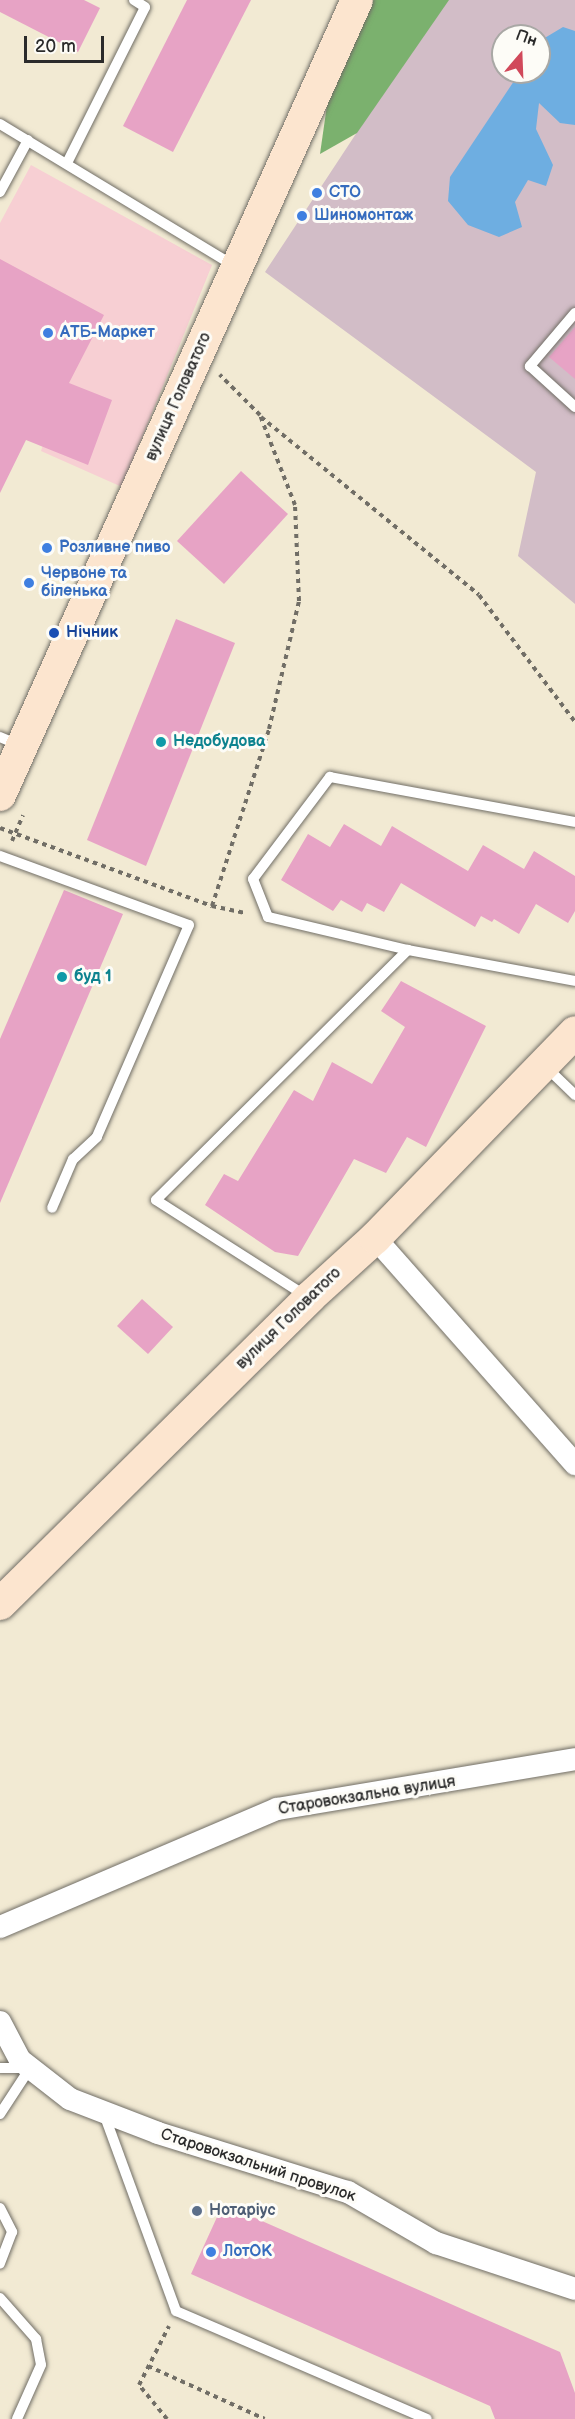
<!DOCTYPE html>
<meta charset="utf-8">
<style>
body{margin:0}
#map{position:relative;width:575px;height:2419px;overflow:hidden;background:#f2ead3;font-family:"Balsamiq Sans",sans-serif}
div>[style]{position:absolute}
.built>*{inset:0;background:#f7cfd3}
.industrial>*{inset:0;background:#d2bdc7}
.forest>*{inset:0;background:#7bb16e}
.water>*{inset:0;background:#6eaee1}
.building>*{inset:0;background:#e7a3c5}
.path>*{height:4px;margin-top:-2px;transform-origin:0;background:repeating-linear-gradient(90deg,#716e66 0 4.5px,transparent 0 9px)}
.roads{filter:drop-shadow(0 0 2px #716e66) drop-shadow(0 0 2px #716e66)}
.lane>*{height:10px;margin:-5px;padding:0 5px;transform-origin:5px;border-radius:5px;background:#fff}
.street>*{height:22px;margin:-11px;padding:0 11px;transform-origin:11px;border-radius:11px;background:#fff}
.secondary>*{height:32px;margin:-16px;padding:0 16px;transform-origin:16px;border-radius:16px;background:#fce5cf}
.dots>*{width:16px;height:16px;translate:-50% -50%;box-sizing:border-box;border:3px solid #fdfcf7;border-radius:50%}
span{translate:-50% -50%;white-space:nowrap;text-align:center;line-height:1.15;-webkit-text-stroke:6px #fdfcf7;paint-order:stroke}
.shop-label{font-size:16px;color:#366cbe;font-weight:700}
.left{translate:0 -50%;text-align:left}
.street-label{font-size:16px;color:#2b2b2b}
.transit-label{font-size:16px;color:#164399;font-weight:700}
.culture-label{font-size:16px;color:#0d838f;font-weight:700}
.service-label{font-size:16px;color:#4e5e75;font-weight:700}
.north{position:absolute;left:491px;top:24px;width:60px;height:60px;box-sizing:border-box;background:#fdfcf7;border:2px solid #a9a8a5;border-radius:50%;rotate:19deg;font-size:16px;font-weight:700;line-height:24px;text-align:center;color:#2b2b2b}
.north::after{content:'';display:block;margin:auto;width:21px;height:27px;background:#d1495b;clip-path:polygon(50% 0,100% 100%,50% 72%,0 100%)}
.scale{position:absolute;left:24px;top:36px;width:80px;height:27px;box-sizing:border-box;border:3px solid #2b2b2b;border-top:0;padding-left:8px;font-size:18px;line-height:21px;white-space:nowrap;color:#2b2b2b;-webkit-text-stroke:4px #fdfcf7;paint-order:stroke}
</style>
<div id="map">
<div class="built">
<i style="clip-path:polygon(31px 165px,212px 265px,122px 487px,41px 451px,58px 398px,0 365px,0 223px)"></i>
</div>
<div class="industrial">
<i style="clip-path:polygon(evenodd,444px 0,575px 0,575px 604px,518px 556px,536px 472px,265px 272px,444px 0,503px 36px,539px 36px,539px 72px,503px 72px,503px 36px)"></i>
</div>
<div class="forest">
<i style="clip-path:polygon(373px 0,449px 0,357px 133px,320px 154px,327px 105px)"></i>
</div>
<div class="water">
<i style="clip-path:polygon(563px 27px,575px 31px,575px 125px,560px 123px,539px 103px,536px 129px,553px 165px,546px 186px,528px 180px,515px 202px,522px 227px,499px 237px,468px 225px,448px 201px,450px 177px,520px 72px,539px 72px,539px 45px,543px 39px)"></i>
</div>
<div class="building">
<i style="clip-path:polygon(0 0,84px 0,100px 8px,78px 52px,0 12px)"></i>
<i style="clip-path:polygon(187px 0,251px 0,173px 152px,123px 126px)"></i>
<i style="clip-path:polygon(0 259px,104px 315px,69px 383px,112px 400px,88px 465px,26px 440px,0 493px)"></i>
<i style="clip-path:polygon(575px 327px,575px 379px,549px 357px)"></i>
<i style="clip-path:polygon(241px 471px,288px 514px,224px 584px,177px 541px)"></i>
<i style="clip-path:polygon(176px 619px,235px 643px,146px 866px,87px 840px)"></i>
<i style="clip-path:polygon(344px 824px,381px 846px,392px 826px,468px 871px,483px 845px,524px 869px,534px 851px,575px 876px,575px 911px,568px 923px,536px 904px,519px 934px,494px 919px,492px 922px,481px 916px,475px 927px,401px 883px,384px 912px,367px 903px,362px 912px,341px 900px,333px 911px,281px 880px,308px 834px,330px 847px)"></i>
<i style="clip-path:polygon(64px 890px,123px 914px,0 1203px,0 1039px)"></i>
<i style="clip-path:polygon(401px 981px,486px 1026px,426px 1147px,407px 1137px,386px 1173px,354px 1159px,298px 1256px,275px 1252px,205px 1205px,224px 1174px,238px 1181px,294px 1090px,313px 1101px,332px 1062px,372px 1084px,405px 1027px,381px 1011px)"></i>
<i style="clip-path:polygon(142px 1299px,173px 1327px,148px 1354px,117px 1326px)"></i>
<i style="clip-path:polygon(223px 2204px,560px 2352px,575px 2393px,575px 2419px,495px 2419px,490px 2406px,191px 2274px)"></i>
</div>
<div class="path">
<i style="left:261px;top:417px;width:281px;rotate:39.2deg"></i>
<i style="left:479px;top:595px;width:159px;rotate:52.9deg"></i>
<i style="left:0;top:828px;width:226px;rotate:20.2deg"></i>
<i style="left:212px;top:906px;width:35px;rotate:12deg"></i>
<i style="left:12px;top:841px;width:28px;rotate:-67deg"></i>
<i style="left:212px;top:906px;width:186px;rotate:-72.1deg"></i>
<i style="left:269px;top:729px;width:131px;rotate:-76.8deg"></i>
<i style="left:299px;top:601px;width:96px;rotate:-92.4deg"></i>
<i style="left:295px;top:505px;width:97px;rotate:-111.3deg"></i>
<i style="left:260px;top:415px;width:57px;rotate:-135deg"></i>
<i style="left:148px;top:2366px;width:128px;rotate:24.4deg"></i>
<i style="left:167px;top:2419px;width:44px;rotate:-129.5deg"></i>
<i style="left:139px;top:2385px;width:66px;rotate:-63deg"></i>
</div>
<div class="roads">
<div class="lane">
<i style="left:0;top:124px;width:276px;rotate:31.2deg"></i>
<i style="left:67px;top:163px;width:174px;rotate:-63.4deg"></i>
<i style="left:145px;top:7px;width:13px;rotate:-148deg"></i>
<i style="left:0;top:192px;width:59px;rotate:-61.7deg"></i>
<i style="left:575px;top:313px;width:70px;rotate:130.3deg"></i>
<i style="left:530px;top:366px;width:61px;rotate:42.3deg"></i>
<i style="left:0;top:737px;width:21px;rotate:23deg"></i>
<i style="left:0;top:856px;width:201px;rotate:20.1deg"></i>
<i style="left:189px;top:925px;width:231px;rotate:113.5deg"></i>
<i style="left:97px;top:1137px;width:33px;rotate:137deg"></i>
<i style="left:73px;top:1159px;width:53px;rotate:113.2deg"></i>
<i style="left:408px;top:950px;width:144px;rotate:-166.7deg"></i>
<i style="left:268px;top:917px;width:41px;rotate:-111.5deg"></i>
<i style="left:253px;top:879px;width:128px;rotate:-53deg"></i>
<i style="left:330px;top:777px;width:249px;rotate:10.4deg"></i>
<i style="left:545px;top:1066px;width:42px;rotate:44deg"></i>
<i style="left:306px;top:1296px;width:178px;rotate:-147.4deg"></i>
<i style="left:156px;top:1200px;width:355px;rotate:-44.8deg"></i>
<i style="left:408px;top:950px;width:170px;rotate:10.5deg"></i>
<i style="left:0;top:2068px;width:27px"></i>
<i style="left:0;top:2114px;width:55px;rotate:-56.9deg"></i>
<i style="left:104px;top:2114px;width:210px;rotate:69.9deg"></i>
<i style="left:176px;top:2311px;width:273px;rotate:23.3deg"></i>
<i style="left:0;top:2208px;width:27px;rotate:63deg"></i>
<i style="left:12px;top:2232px;width:34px;rotate:111deg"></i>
<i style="left:0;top:2298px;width:55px;rotate:48.7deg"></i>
<i style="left:36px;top:2339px;width:26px;rotate:79deg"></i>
<i style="left:41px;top:2365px;width:59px;rotate:114deg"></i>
</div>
<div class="street">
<i style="left:375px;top:1238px;width:302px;rotate:48.5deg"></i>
<i style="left:0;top:1927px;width:301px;rotate:-23.1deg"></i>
<i style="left:277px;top:1809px;width:302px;rotate:-9.5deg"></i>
<i style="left:0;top:2022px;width:43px;rotate:62.2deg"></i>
<i style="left:20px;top:2060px;width:63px;rotate:38deg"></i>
<i style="left:70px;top:2099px;width:94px;rotate:21.1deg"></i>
<i style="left:158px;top:2133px;width:199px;rotate:17.3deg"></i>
<i style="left:348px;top:2192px;width:102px;rotate:30.1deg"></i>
<i style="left:436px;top:2243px;width:146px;rotate:18.3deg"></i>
</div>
<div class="secondary">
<i style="left:0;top:795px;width:871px;rotate:-65.82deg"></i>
<i style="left:0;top:1604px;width:435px;rotate:-44.7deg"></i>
<i style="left:309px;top:1298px;width:89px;rotate:-42.3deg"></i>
<i style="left:375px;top:1238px;width:287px;rotate:-45.8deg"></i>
</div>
</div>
<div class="dots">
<i style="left:317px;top:193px;background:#3f7fe0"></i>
<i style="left:302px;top:216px;background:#3f7fe0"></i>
<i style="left:48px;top:333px;background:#3f7fe0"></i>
<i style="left:47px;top:548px;background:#3f7fe0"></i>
<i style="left:29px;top:583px;background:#3f7fe0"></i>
<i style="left:54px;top:633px;background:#1a4fb4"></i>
<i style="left:161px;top:742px;background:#0f9aa8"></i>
<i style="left:62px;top:977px;background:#0f9aa8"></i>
<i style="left:197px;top:2211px;background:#5c6f8a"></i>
<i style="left:211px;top:2252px;background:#3f7fe0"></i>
</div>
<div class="shop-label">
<span class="left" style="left:329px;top:193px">СТО</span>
<span class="left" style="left:314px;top:216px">Шиномонтаж</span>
<span class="left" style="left:60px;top:333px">АТБ-Маркет</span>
<span class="left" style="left:59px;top:548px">Розливне пиво</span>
<span class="left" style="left:41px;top:583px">Червоне та<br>біленька</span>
<span class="left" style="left:223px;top:2252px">ЛотОК</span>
</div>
<div class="street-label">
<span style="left:179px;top:397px;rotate:-66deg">вулиця Головатого</span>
<span style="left:289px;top:1319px;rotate:-44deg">вулиця Головатого</span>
<span style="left:367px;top:1796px;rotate:-9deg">Старовокзальна вулиця</span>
<span style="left:258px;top:2166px;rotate:18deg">Старовокзальний провулок</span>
</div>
<div class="transit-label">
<span class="left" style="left:66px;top:633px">Нічник</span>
</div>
<div class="culture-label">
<span class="left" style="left:173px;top:742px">Недобудова</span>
<span class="left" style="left:74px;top:977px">буд 1</span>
</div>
<div class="service-label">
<span class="left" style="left:209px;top:2211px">Нотаріус</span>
</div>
<div class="north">Пн</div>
<div class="scale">20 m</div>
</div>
